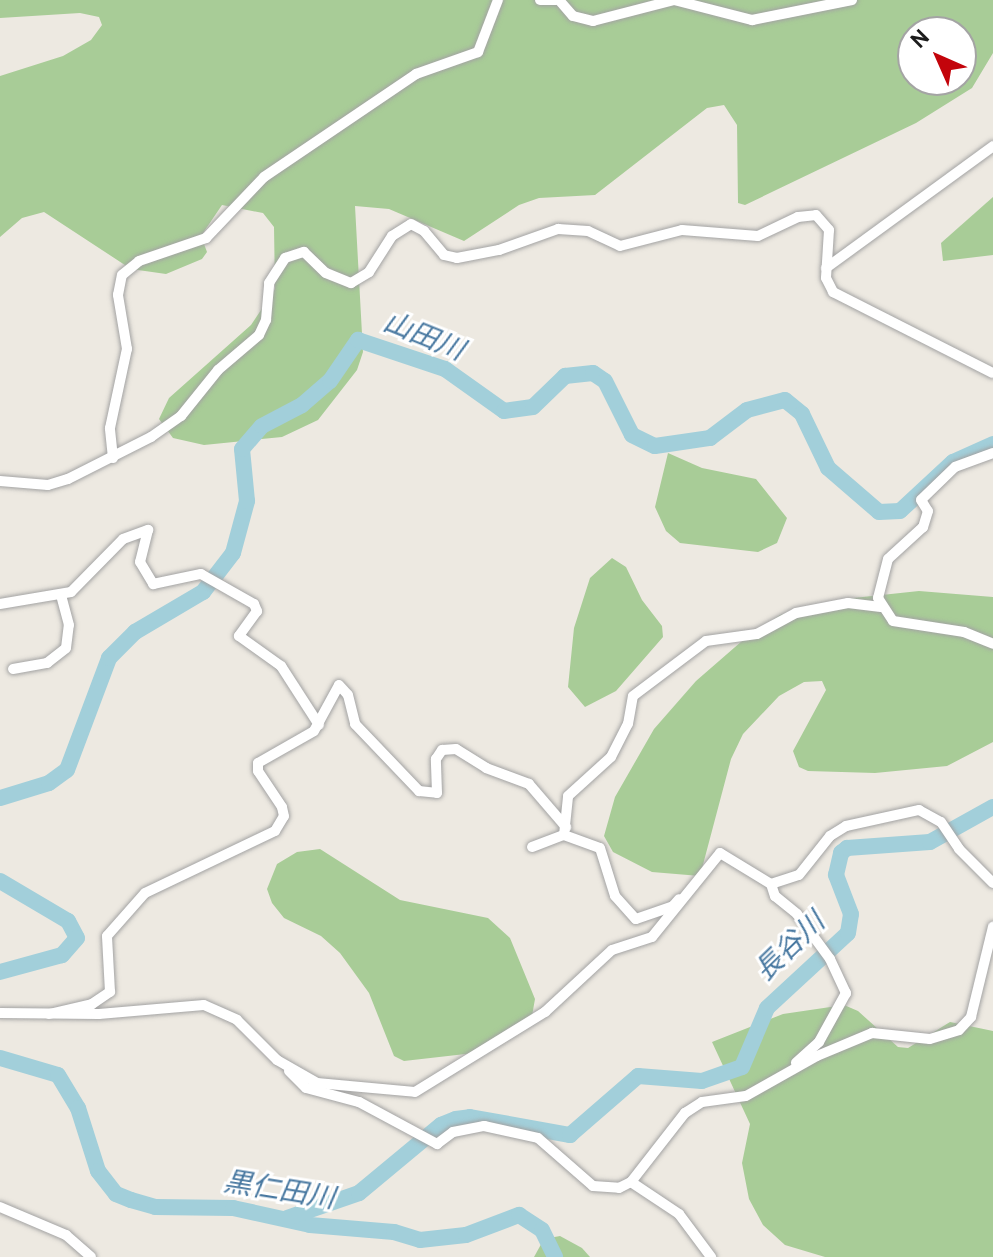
<!DOCTYPE html>
<meta charset="utf-8">
<style>
body{margin:0}
#map{position:relative;width:993px;height:1257px;overflow:hidden;background:#ede9e1;font-family:Overpass,"Noto Sans JP",sans-serif}
div>[style]{position:absolute}
.forest>*{inset:0;background:#a8cc97}
.river>*{height:16px;margin:-8px;padding:0 8px;transform-origin:8px;border-radius:8px;background:#a2cfda}
.roads{filter:drop-shadow(0 0 2px #a3a3a3) drop-shadow(0 0 2px #a3a3a3)}
.street>*{height:10px;margin:-5px;padding:0 5px;transform-origin:5px;border-radius:5px;background:#fff}
span{translate:-50% -50%;white-space:nowrap;text-align:center;line-height:1.15;-webkit-text-stroke:6px #fff;paint-order:stroke}
.water-label{font-size:28px;color:#4878a0;font-style:italic}
.north{position:absolute;left:897px;top:16px;width:80px;height:80px;box-sizing:border-box;background:#fff;border:2px solid #a4a4a4;border-radius:50%;rotate:315deg;font-size:22px;font-weight:700;line-height:32px;text-align:center;color:#1c1c1c}
.north::after{content:'';display:block;margin:auto;width:28px;height:36px;background:#c3040b;clip-path:polygon(50% 0,100% 100%,50% 72%,0 100%)}
</style>
<div id="map">
<div class="forest">
<i style="clip-path:polygon(evenodd,0 0,993px 0,993px 53px,972px 88px,916px 123px,745px 205px,738px 203px,737px 125px,724px 105px,707px 108px,595px 195px,539px 198px,519px 205px,464px 241px,389px 209px,355px 206px,363px 352px,357px 370px,318px 420px,282px 437px,204px 445px,173px 438px,159px 419px,169px 398px,251px 325px,275px 289px,274px 227px,263px 213px,222px 205px,201px 236px,207px 252px,202px 259px,166px 274px,131px 269px,44px 212px,22px 218px,0 237px,0 76px,63px 56px,91px 40px,102px 25px,99px 17px,80px 13px,0 18px,0 0,913px 32px,961px 32px,961px 80px,913px 80px,913px 32px)"></i>
<i style="clip-path:polygon(993px 197px,993px 255px,943px 261px,941px 243px)"></i>
<i style="clip-path:polygon(668px 453px,702px 468px,756px 479px,787px 518px,777px 543px,758px 552px,680px 543px,666px 531px,655px 507px)"></i>
<i style="clip-path:polygon(612px 558px,626px 567px,642px 600px,662px 626px,663px 637px,616px 691px,585px 707px,568px 687px,574px 628px,590px 578px)"></i>
<i style="clip-path:polygon(919px 591px,993px 597px,993px 742px,947px 766px,875px 773px,808px 771px,799px 767px,793px 751px,826px 690px,822px 681px,804px 682px,779px 696px,743px 734px,731px 759px,700px 876px,652px 872px,613px 852px,604px 836px,615px 797px,654px 729px,696px 681px,742px 641px,780px 615px,844px 599px)"></i>
<i style="clip-path:polygon(320px 849px,400px 900px,488px 918px,510px 938px,535px 999px,532px 1016px,483px 1052px,404px 1061px,394px 1056px,369px 993px,340px 953px,321px 936px,284px 918px,272px 903px,267px 889px,277px 864px,297px 852px)"></i>
<i style="clip-path:polygon(844px 1005px,858px 1011px,898px 1047px,908px 1048px,950px 1022px,993px 1031px,993px 1257px,825px 1257px,785px 1245px,763px 1225px,749px 1199px,742px 1163px,750px 1124px,712px 1042px,783px 1014px)"></i>
<i style="clip-path:polygon(560px 1236px,582px 1248px,590px 1257px,534px 1257px,544px 1239px)"></i>
</div>
<div class="river">
<i style="left:0;top:798px;width:51px;rotate:-17deg"></i>
<i style="left:49px;top:783px;width:22px;rotate:-36deg"></i>
<i style="left:67px;top:770px;width:120px;rotate:-69.4deg"></i>
<i style="left:109px;top:658px;width:37px;rotate:-45deg"></i>
<i style="left:135px;top:632px;width:79px;rotate:-30.5deg"></i>
<i style="left:203px;top:592px;width:49px;rotate:-52.4deg"></i>
<i style="left:233px;top:553px;width:54px;rotate:-74.9deg"></i>
<i style="left:247px;top:501px;width:52px;rotate:-95.5deg"></i>
<i style="left:242px;top:449px;width:30px;rotate:-49deg"></i>
<i style="left:262px;top:426px;width:45px;rotate:-27.7deg"></i>
<i style="left:302px;top:405px;width:37px;rotate:-41deg"></i>
<i style="left:330px;top:381px;width:50px;rotate:-55.7deg"></i>
<i style="left:358px;top:340px;width:92px;rotate:18.4deg"></i>
<i style="left:445px;top:369px;width:72px;rotate:35.4deg"></i>
<i style="left:504px;top:411px;width:29px;rotate:-8deg"></i>
<i style="left:533px;top:407px;width:45px;rotate:-44.1deg"></i>
<i style="left:565px;top:376px;width:28px;rotate:-6deg"></i>
<i style="left:593px;top:373px;width:14px;rotate:34deg"></i>
<i style="left:605px;top:381px;width:60px;rotate:63.4deg"></i>
<i style="left:632px;top:435px;width:25px;rotate:26deg"></i>
<i style="left:655px;top:446px;width:56px;rotate:-8.3deg"></i>
<i style="left:710px;top:438px;width:46px;rotate:-37.1deg"></i>
<i style="left:747px;top:410px;width:39px;rotate:-15deg"></i>
<i style="left:785px;top:400px;width:22px;rotate:39deg"></i>
<i style="left:802px;top:414px;width:60px;rotate:64.3deg"></i>
<i style="left:828px;top:468px;width:67px;rotate:40.8deg"></i>
<i style="left:879px;top:512px;width:21px;rotate:-3deg"></i>
<i style="left:900px;top:511px;width:72px;rotate:-42.8deg"></i>
<i style="left:953px;top:462px;width:44px;rotate:-24.2deg"></i>
<i style="left:0;top:881px;width:79px;rotate:30.5deg"></i>
<i style="left:68px;top:921px;width:19px;rotate:62deg"></i>
<i style="left:77px;top:938px;width:23px;rotate:131deg"></i>
<i style="left:62px;top:955px;width:64px;rotate:164.7deg"></i>
<i style="left:0;top:1058px;width:60px;rotate:16.3deg"></i>
<i style="left:58px;top:1075px;width:39px;rotate:59deg"></i>
<i style="left:78px;top:1108px;width:66px;rotate:72.4deg"></i>
<i style="left:98px;top:1171px;width:29px;rotate:52deg"></i>
<i style="left:116px;top:1194px;width:16px;rotate:22deg"></i>
<i style="left:131px;top:1200px;width:25px;rotate:16deg"></i>
<i style="left:155px;top:1207px;width:78px;rotate:0.7deg"></i>
<i style="left:233px;top:1208px;width:79px;rotate:12.4deg"></i>
<i style="left:310px;top:1225px;width:84px;rotate:4.8deg"></i>
<i style="left:394px;top:1232px;width:27px;rotate:17deg"></i>
<i style="left:420px;top:1240px;width:46px;rotate:-6.2deg"></i>
<i style="left:466px;top:1235px;width:57px;rotate:-20.7deg"></i>
<i style="left:519px;top:1215px;width:27px;rotate:33deg"></i>
<i style="left:542px;top:1230px;width:30px;rotate:64deg"></i>
<i style="left:287px;top:1218px;width:76px;rotate:-19.1deg"></i>
<i style="left:359px;top:1193px;width:107px;rotate:-39.7deg"></i>
<i style="left:441px;top:1125px;width:16px;rotate:-22deg"></i>
<i style="left:456px;top:1119px;width:14px;rotate:-8deg"></i>
<i style="left:470px;top:1117px;width:102px;rotate:10.2deg"></i>
<i style="left:570px;top:1135px;width:90px;rotate:-40.9deg"></i>
<i style="left:638px;top:1076px;width:64px;rotate:4.5deg"></i>
<i style="left:702px;top:1081px;width:42px;rotate:-19.3deg"></i>
<i style="left:742px;top:1067px;width:64px;rotate:-67deg"></i>
<i style="left:767px;top:1008px;width:110px;rotate:-42.8deg"></i>
<i style="left:848px;top:933px;width:19px;rotate:-81deg"></i>
<i style="left:851px;top:914px;width:42px;rotate:-111deg"></i>
<i style="left:836px;top:875px;width:23px;rotate:-77deg"></i>
<i style="left:841px;top:853px;width:8px;rotate:-40deg"></i>
<i style="left:847px;top:848px;width:83px;rotate:-4.1deg"></i>
<i style="left:930px;top:842px;width:72px;rotate:-29.1deg"></i>
</div>
<div class="roads">
<div class="street">
<i style="left:540px;top:0;width:16px"></i>
<i style="left:559px;top:0;width:21px;rotate:49deg"></i>
<i style="left:573px;top:16px;width:21px;rotate:14deg"></i>
<i style="left:593px;top:21px;width:84px;rotate:-14.5deg"></i>
<i style="left:674px;top:0;width:81px;rotate:14.4deg"></i>
<i style="left:752px;top:20px;width:102px;rotate:-11.3deg"></i>
<i style="left:826px;top:268px;width:207px;rotate:-36.1deg"></i>
<i style="left:993px;top:453px;width:40px;rotate:159.8deg"></i>
<i style="left:955px;top:467px;width:47px;rotate:135.9deg"></i>
<i style="left:921px;top:500px;width:13px;rotate:58deg"></i>
<i style="left:928px;top:511px;width:17px;rotate:107deg"></i>
<i style="left:923px;top:527px;width:47px;rotate:137.6deg"></i>
<i style="left:888px;top:559px;width:40px;rotate:104.4deg"></i>
<i style="left:878px;top:598px;width:27px;rotate:57deg"></i>
<i style="left:893px;top:621px;width:72px;rotate:8.8deg"></i>
<i style="left:964px;top:632px;width:31px;rotate:22deg"></i>
<i style="left:113px;top:458px;width:30px;rotate:-96deg"></i>
<i style="left:110px;top:428px;width:81px;rotate:-77.9deg"></i>
<i style="left:127px;top:349px;width:55px;rotate:-99.5deg"></i>
<i style="left:118px;top:295px;width:20px;rotate:-79deg"></i>
<i style="left:122px;top:275px;width:22px;rotate:-39deg"></i>
<i style="left:139px;top:261px;width:71px;rotate:-18.9deg"></i>
<i style="left:206px;top:238px;width:84px;rotate:-46.4deg"></i>
<i style="left:264px;top:177px;width:184px;rotate:-34.1deg"></i>
<i style="left:416px;top:74px;width:66px;rotate:-19.5deg"></i>
<i style="left:478px;top:52px;width:56px;rotate:-69deg"></i>
<i style="left:0;top:481px;width:48px;rotate:4.8deg"></i>
<i style="left:48px;top:485px;width:21px;rotate:-17deg"></i>
<i style="left:68px;top:479px;width:93px;rotate:-26.8deg"></i>
<i style="left:151px;top:437px;width:37px;rotate:-35deg"></i>
<i style="left:181px;top:416px;width:59px;rotate:-51.2deg"></i>
<i style="left:218px;top:370px;width:54px;rotate:-40.5deg"></i>
<i style="left:259px;top:335px;width:17px;rotate:-65deg"></i>
<i style="left:266px;top:320px;width:37px;rotate:-85deg"></i>
<i style="left:269px;top:283px;width:30px;rotate:-57deg"></i>
<i style="left:285px;top:258px;width:20px;rotate:-18deg"></i>
<i style="left:304px;top:252px;width:30px;rotate:44deg"></i>
<i style="left:326px;top:273px;width:27px;rotate:22deg"></i>
<i style="left:351px;top:283px;width:21px;rotate:-31deg"></i>
<i style="left:369px;top:272px;width:43px;rotate:-57.4deg"></i>
<i style="left:392px;top:236px;width:22px;rotate:-32deg"></i>
<i style="left:411px;top:224px;width:15px;rotate:28deg"></i>
<i style="left:424px;top:231px;width:31px;rotate:50deg"></i>
<i style="left:444px;top:255px;width:13px;rotate:13deg"></i>
<i style="left:457px;top:258px;width:43px;rotate:-10.8deg"></i>
<i style="left:499px;top:250px;width:63px;rotate:-19.6deg"></i>
<i style="left:558px;top:229px;width:30px;rotate:4deg"></i>
<i style="left:588px;top:231px;width:35px;rotate:25deg"></i>
<i style="left:620px;top:246px;width:64px;rotate:-14.5deg"></i>
<i style="left:682px;top:230px;width:76px;rotate:4.5deg"></i>
<i style="left:758px;top:236px;width:44px;rotate:-25.4deg"></i>
<i style="left:798px;top:217px;width:18px;rotate:-6deg"></i>
<i style="left:816px;top:215px;width:20px;rotate:49deg"></i>
<i style="left:829px;top:230px;width:48px;rotate:93.6deg"></i>
<i style="left:826px;top:278px;width:16px;rotate:63deg"></i>
<i style="left:833px;top:292px;width:179px;rotate:26.9deg"></i>
<i style="left:0;top:604px;width:72px;rotate:-9.6deg"></i>
<i style="left:71px;top:592px;width:74px;rotate:-45.5deg"></i>
<i style="left:123px;top:539px;width:27px;rotate:-20deg"></i>
<i style="left:148px;top:530px;width:33px;rotate:104deg"></i>
<i style="left:140px;top:562px;width:26px;rotate:59deg"></i>
<i style="left:153px;top:584px;width:49px;rotate:-11.8deg"></i>
<i style="left:201px;top:574px;width:61px;rotate:29.5deg"></i>
<i style="left:254px;top:604px;width:8px;rotate:67deg"></i>
<i style="left:257px;top:611px;width:31px;rotate:126deg"></i>
<i style="left:239px;top:636px;width:52px;rotate:35.5deg"></i>
<i style="left:281px;top:666px;width:70px;rotate:57.2deg"></i>
<i style="left:13px;top:669px;width:35px;rotate:-10deg"></i>
<i style="left:47px;top:663px;width:24px;rotate:-38deg"></i>
<i style="left:66px;top:648px;width:23px;rotate:-83deg"></i>
<i style="left:69px;top:625px;width:31px;rotate:-105deg"></i>
<i style="left:564px;top:835px;width:38px;rotate:20deg"></i>
<i style="left:600px;top:848px;width:50px;rotate:72.6deg"></i>
<i style="left:615px;top:896px;width:31px;rotate:48deg"></i>
<i style="left:636px;top:919px;width:39px;rotate:-19deg"></i>
<i style="left:673px;top:906px;width:9px;rotate:-49deg"></i>
<i style="left:532px;top:847px;width:34px;rotate:-21deg"></i>
<i style="left:564px;top:835px;width:39px;rotate:-84deg"></i>
<i style="left:568px;top:796px;width:58px;rotate:-42.2deg"></i>
<i style="left:611px;top:757px;width:37px;rotate:-63deg"></i>
<i style="left:628px;top:724px;width:28px;rotate:-80deg"></i>
<i style="left:633px;top:696px;width:91px;rotate:-37deg"></i>
<i style="left:706px;top:641px;width:51px;rotate:-7.8deg"></i>
<i style="left:757px;top:634px;width:44px;rotate:-28.3deg"></i>
<i style="left:796px;top:613px;width:53px;rotate:-10.9deg"></i>
<i style="left:848px;top:603px;width:33px;rotate:7deg"></i>
<i style="left:771px;top:884px;width:13px;rotate:72deg"></i>
<i style="left:775px;top:896px;width:28px;rotate:39deg"></i>
<i style="left:797px;top:914px;width:56px;rotate:53.7deg"></i>
<i style="left:830px;top:959px;width:38px;rotate:65deg"></i>
<i style="left:846px;top:993px;width:56px;rotate:118.9deg"></i>
<i style="left:819px;top:1042px;width:31px;rotate:138deg"></i>
<i style="left:0;top:1013px;width:99px;rotate:0.6deg"></i>
<i style="left:99px;top:1014px;width:105px;rotate:-4.9deg"></i>
<i style="left:204px;top:1005px;width:36px;rotate:24deg"></i>
<i style="left:237px;top:1020px;width:57px;rotate:45deg"></i>
<i style="left:277px;top:1060px;width:46px;rotate:29.9deg"></i>
<i style="left:317px;top:1083px;width:98px;rotate:5.2deg"></i>
<i style="left:415px;top:1092px;width:153px;rotate:-31.6deg"></i>
<i style="left:545px;top:1012px;width:91px;rotate:-42.8deg"></i>
<i style="left:612px;top:950px;width:42px;rotate:-18deg"></i>
<i style="left:652px;top:937px;width:108px;rotate:-51deg"></i>
<i style="left:720px;top:853px;width:60px;rotate:31.3deg"></i>
<i style="left:771px;top:884px;width:29px;rotate:-18deg"></i>
<i style="left:799px;top:875px;width:50px;rotate:-51.5deg"></i>
<i style="left:830px;top:836px;width:19px;rotate:-32deg"></i>
<i style="left:846px;top:826px;width:75px;rotate:-12.4deg"></i>
<i style="left:919px;top:810px;width:25px;rotate:29deg"></i>
<i style="left:941px;top:822px;width:32px;rotate:56deg"></i>
<i style="left:959px;top:849px;width:48px;rotate:45deg"></i>
<i style="left:49px;top:1014px;width:44px;rotate:-13.1deg"></i>
<i style="left:92px;top:1004px;width:22px;rotate:-34deg"></i>
<i style="left:110px;top:992px;width:56px;rotate:-93.1deg"></i>
<i style="left:107px;top:936px;width:57px;rotate:-48.5deg"></i>
<i style="left:145px;top:893px;width:144px;rotate:-25.5deg"></i>
<i style="left:275px;top:831px;width:17px;rotate:-59deg"></i>
<i style="left:284px;top:816px;width:9px;rotate:-103deg"></i>
<i style="left:282px;top:807px;width:43px;rotate:-123.7deg"></i>
<i style="left:258px;top:771px;width:8px;rotate:-90deg"></i>
<i style="left:258px;top:763px;width:64px;rotate:-29.7deg"></i>
<i style="left:314px;top:731px;width:52px;rotate:-61.5deg"></i>
<i style="left:339px;top:685px;width:13px;rotate:48deg"></i>
<i style="left:348px;top:695px;width:30px;rotate:76deg"></i>
<i style="left:355px;top:724px;width:93px;rotate:46.3deg"></i>
<i style="left:419px;top:791px;width:18px;rotate:6deg"></i>
<i style="left:437px;top:793px;width:34px;rotate:-92deg"></i>
<i style="left:436px;top:759px;width:11px;rotate:-56deg"></i>
<i style="left:442px;top:750px;width:14px;rotate:-4deg"></i>
<i style="left:456px;top:749px;width:36px;rotate:32deg"></i>
<i style="left:486px;top:768px;width:46px;rotate:20.4deg"></i>
<i style="left:529px;top:784px;width:57px;rotate:49.3deg"></i>
<i style="left:289px;top:1071px;width:24px;rotate:45deg"></i>
<i style="left:306px;top:1088px;width:55px;rotate:14.8deg"></i>
<i style="left:359px;top:1102px;width:89px;rotate:28.3deg"></i>
<i style="left:437px;top:1144px;width:20px;rotate:-37deg"></i>
<i style="left:453px;top:1132px;width:32px;rotate:-11deg"></i>
<i style="left:484px;top:1126px;width:55px;rotate:12.5deg"></i>
<i style="left:538px;top:1138px;width:73px;rotate:41.1deg"></i>
<i style="left:593px;top:1186px;width:26px;rotate:4deg"></i>
<i style="left:619px;top:1188px;width:13px;rotate:-27deg"></i>
<i style="left:631px;top:1182px;width:88px;rotate:-52deg"></i>
<i style="left:685px;top:1113px;width:20px;rotate:-33deg"></i>
<i style="left:702px;top:1102px;width:44px;rotate:-7.8deg"></i>
<i style="left:746px;top:1096px;width:81px;rotate:-29.4deg"></i>
<i style="left:817px;top:1056px;width:60px;rotate:-22.7deg"></i>
<i style="left:872px;top:1033px;width:58px;rotate:5.9deg"></i>
<i style="left:930px;top:1039px;width:30px;rotate:-17deg"></i>
<i style="left:959px;top:1030px;width:18px;rotate:-47deg"></i>
<i style="left:971px;top:1017px;width:93px;rotate:-76.3deg"></i>
<i style="left:631px;top:1182px;width:58px;rotate:33.7deg"></i>
<i style="left:679px;top:1214px;width:54px;rotate:53.3deg"></i>
<i style="left:0;top:1207px;width:72px;rotate:23deg"></i>
<i style="left:66px;top:1235px;width:33px;rotate:41deg"></i>
</div>
</div>
<div class="water-label">
<span style="left:423px;top:338px;rotate:22deg">山田川</span>
<span style="left:791px;top:948px;rotate:-44deg">長谷川</span>
<span style="left:279px;top:1192px;rotate:9deg">黒仁田川</span>
</div>
<div class="north">N</div>
</div>
